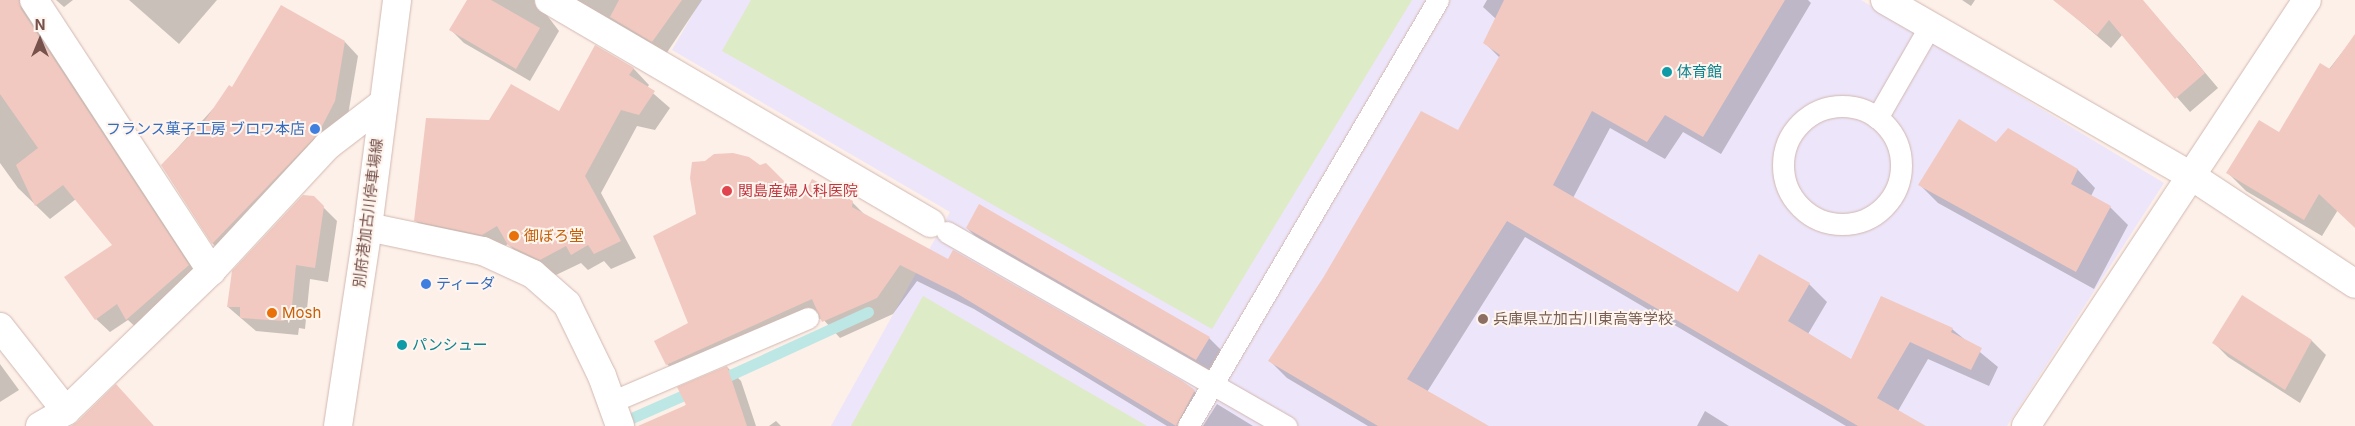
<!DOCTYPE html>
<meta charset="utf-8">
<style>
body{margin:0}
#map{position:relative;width:2355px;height:426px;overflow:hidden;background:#fdf0e9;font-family:Inter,"Noto Sans JP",sans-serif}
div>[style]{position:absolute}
.education>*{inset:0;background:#ede5f9}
.green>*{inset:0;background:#ddebc6}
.shadow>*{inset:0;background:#0003}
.stream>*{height:11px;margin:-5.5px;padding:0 5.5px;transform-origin:5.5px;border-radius:5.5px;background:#bce7e4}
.building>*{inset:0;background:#f2c9c0}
.roads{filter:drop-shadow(0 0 1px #d1b8b0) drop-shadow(0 0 1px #d1b8b0)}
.service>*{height:21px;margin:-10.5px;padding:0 10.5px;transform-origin:10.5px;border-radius:10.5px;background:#fff}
.service>.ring{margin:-10.5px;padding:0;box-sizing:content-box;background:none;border:21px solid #fff;border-radius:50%}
.minor>*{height:28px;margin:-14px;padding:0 14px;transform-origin:14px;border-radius:14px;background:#fff}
.secondary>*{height:28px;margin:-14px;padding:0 14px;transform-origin:14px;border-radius:14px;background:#fff}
.dots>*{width:14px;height:14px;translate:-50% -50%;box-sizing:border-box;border:2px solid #fff5ef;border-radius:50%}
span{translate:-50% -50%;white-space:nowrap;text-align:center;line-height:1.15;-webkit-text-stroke:4px #fff5ef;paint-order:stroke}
.culture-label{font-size:15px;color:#0d838f}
.left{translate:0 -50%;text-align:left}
.shop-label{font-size:15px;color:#366cbe}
.right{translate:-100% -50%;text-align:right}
.health-label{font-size:15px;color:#be3a42}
.street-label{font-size:15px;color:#77524c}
.food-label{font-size:15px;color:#c56008}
.education-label{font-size:15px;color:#785e54}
.north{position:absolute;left:15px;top:15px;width:50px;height:50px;-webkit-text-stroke:4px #fff5ef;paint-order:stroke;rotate:0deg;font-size:14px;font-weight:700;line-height:20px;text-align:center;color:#77524c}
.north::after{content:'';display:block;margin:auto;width:18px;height:22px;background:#77524c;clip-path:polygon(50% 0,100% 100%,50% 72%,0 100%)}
</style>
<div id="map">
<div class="education">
<i style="clip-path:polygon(701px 0,1861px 0,2164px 183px,2007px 426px,831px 426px,950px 212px,672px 50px)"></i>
</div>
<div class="green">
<i style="clip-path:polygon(751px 0,1412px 0,1212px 329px,722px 51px)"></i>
<i style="clip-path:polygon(923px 296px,1147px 426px,851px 426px)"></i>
</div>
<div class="shadow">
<i style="clip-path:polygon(0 0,41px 0,202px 280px,141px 332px,128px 320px,110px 332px,96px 319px,114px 246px,76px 199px,50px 219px,18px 188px,0 163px)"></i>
<i style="clip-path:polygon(56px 0,73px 0,64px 7px)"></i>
<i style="clip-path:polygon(129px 0,217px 0,179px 44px)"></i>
<i style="clip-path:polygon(468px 0,554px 0,546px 14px,559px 31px,530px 81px,464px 43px,451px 30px)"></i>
<i style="clip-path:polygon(573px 0,702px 0,666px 54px)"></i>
<i style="clip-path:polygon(1487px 0,1808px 0,1811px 3px,1721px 154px,1683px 132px,1665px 159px,1610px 128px,1573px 198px,1738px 294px,1809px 284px,1827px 302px,1808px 334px,1852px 360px,1881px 297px,1952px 329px,1998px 367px,1989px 386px,1928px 359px,1898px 411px,1917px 426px,1846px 426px,1525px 237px,1427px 392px,1486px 426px,1368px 426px,1287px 378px,1270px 361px,1459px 132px,1500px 58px,1485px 43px,1496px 19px,1483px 7px)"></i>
<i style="clip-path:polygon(1962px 0,1975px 0,1971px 6px)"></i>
<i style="clip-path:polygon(2064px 0,2131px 0,2180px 43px,2218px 88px,2190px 112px,2122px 35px,2111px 48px,2061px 5px)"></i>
<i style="clip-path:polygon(2355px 36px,2355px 182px,2322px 236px,2246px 191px,2228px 173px,2279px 133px)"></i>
<i style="clip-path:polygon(345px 42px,358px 56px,348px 115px,226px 257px,213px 244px,162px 165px,232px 88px)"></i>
<i style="clip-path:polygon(595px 47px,634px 69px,649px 85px,647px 88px,670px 108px,655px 130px,637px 126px,601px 193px,636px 258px,611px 269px,604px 261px,588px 270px,581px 263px,556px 275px,525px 261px,508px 244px,498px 250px,431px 236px,415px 220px,489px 121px,559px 113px)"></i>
<i style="clip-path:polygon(2008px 130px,2078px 170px,2095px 188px,2091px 196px,2110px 207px,2128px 225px,2094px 289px,1938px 203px,1920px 185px,1997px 144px)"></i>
<i style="clip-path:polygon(313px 197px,337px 221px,328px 282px,310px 279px,305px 329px,299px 328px,298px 335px,256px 331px,228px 307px)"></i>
<i style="clip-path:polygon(802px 201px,852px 202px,866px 216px,1194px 391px,1210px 407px,1200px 426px,1167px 426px,974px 309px,917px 281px,893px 314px,840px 338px,822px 318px,683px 381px,667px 364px,689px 324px)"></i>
<i style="clip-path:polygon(967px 228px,1209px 338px,1227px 356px,1214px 377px,985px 246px)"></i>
<i style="clip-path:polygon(2242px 297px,2312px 341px,2326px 355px,2300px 403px,2228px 357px,2214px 343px)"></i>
<i style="clip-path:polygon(0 364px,19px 390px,0 402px)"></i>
<i style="clip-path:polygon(727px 367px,741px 381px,756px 426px,663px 426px)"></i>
<i style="clip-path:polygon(1217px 404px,1253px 426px,1203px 426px)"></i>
<i style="clip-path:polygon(1705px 411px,1729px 426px,1697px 426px)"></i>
<i style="clip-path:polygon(776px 421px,781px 426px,769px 426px)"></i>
</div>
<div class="stream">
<i style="left:717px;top:381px;width:166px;rotate:-24.6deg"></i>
<i style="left:618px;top:424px;width:84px;rotate:-23.8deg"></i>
</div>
<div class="building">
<i style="clip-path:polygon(0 0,19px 0,21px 9px,189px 265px,126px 320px,117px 304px,95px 320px,64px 277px,112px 245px,63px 185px,35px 206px,16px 165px,38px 148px,0 94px)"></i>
<i style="clip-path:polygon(467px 0,491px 0,540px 28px,516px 69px,449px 30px)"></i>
<i style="clip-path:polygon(619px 0,682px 0,652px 42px,610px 17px)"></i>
<i style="clip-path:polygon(1504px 0,1785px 0,1703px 137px,1665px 115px,1647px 142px,1592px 111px,1553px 185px,1738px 292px,1759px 254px,1810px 283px,1788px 321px,1851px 359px,1881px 296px,1953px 328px,1951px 332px,1982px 348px,1971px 370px,1910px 342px,1877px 398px,1926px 426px,1858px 426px,1507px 221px,1407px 379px,1489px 426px,1378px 426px,1268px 361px,1323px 278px,1421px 111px,1458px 130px,1500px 55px,1483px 43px)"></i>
<i style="clip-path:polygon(2053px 0,2143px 0,2205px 73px,2175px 99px,2109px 20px,2097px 35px)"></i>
<i style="clip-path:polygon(281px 5px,345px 41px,335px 101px,318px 134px,212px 244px,161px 165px,206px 119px,229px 85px,232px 87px)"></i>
<i style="clip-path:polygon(2355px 34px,2355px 228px,2319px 194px,2304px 220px,2226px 173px,2259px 120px,2279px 132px,2320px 63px,2330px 69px)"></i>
<i style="clip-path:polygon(595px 45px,634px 68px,629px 75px,655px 91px,639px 115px,621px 110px,585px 176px,621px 241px,594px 254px,588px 245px,571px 255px,566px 246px,540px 260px,508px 245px,497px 226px,482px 235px,414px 221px,426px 118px,489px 120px,511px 84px,559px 111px)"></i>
<i style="clip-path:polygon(1959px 119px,1996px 142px,2008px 128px,2078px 169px,2071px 184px,2111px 206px,2076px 272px,1918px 185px)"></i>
<i style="clip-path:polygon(733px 153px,749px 157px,760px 165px,766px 163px,802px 199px,812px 179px,853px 201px,852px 207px,948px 259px,953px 250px,1182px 381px,1195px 390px,1176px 426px,956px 293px,900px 265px,877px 298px,822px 322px,812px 299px,666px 365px,654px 341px,688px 323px,653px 236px,696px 214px,690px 178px,692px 162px,705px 161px,714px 154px)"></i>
<i style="clip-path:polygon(303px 195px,314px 196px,324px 206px,315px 268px,296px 265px,291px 316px,285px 315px,284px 321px,240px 318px,240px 307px,227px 307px,232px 271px)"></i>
<i style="clip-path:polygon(979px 204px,1210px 337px,1196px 360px,966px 228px)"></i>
<i style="clip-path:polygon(2242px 295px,2312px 340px,2285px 390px,2212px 343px)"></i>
<i style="clip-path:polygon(727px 366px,747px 426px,638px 426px,686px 405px,677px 387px)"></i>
<i style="clip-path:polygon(116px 384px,154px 426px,71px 426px,77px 422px)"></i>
</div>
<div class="roads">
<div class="service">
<i class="ring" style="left:1783px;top:106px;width:97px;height:97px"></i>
<i style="left:1877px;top:118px;width:106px;rotate:-60.1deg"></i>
<i style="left:947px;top:232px;width:391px;rotate:29.8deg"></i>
<i style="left:611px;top:402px;width:214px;rotate:-23.1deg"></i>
<i style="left:1188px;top:426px;width:494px;rotate:-59.6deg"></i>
</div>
<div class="minor">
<i style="left:34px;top:0;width:324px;rotate:56.8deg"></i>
<i style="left:211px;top:271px;width:171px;rotate:-47.1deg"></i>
<i style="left:327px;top:146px;width:69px;rotate:-37.4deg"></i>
<i style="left:549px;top:0;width:442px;rotate:30.3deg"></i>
<i style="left:1885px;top:0;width:355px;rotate:29.9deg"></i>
<i style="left:2193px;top:177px;width:194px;rotate:33.4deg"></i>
<i style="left:368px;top:227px;width:117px;rotate:11.8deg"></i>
<i style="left:483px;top:251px;width:55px;rotate:24.7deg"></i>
<i style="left:533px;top:274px;width:45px;rotate:41.4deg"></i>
<i style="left:567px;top:304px;width:80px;rotate:64.1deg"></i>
<i style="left:602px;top:376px;width:53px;rotate:70.2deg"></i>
<i style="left:0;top:327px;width:107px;rotate:51.8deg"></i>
<i style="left:40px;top:426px;width:30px;rotate:-30deg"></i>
<i style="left:66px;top:411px;width:202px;rotate:-44deg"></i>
<i style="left:2026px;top:426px;width:510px;rotate:-56.59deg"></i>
</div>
<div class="secondary">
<i style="left:338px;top:426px;width:201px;rotate:-81.4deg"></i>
<i style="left:368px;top:227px;width:229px;rotate:-82.7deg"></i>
</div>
</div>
<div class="dots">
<i style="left:1667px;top:72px;background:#0f9aa8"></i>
<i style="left:315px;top:129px;background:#3f7fe0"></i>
<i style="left:727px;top:191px;background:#e0444e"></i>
<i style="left:514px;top:236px;background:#e8710a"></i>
<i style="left:426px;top:284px;background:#3f7fe0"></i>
<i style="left:272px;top:313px;background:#e8710a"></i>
<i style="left:1483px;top:319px;background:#8d6e63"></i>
<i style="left:402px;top:345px;background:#0f9aa8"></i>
</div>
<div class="culture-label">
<span class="left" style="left:1677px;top:72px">体育館</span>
<span class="left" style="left:412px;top:345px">パンシュー</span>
</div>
<div class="shop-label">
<span class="right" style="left:305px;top:129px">フランス菓子工房 ブロワ本店</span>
<span class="left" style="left:436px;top:284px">ティーダ</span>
</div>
<div class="health-label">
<span class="left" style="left:738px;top:191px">関島産婦人科医院</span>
</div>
<div class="street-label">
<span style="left:368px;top:213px;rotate:-83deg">別府港加古川停車場線</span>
</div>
<div class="food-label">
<span class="left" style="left:524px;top:236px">御ぼろ堂</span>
<span class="left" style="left:282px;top:313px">Mosh</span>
</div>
<div class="education-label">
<span class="left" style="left:1493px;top:319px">兵庫県立加古川東高等学校</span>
</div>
<div class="north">N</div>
</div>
